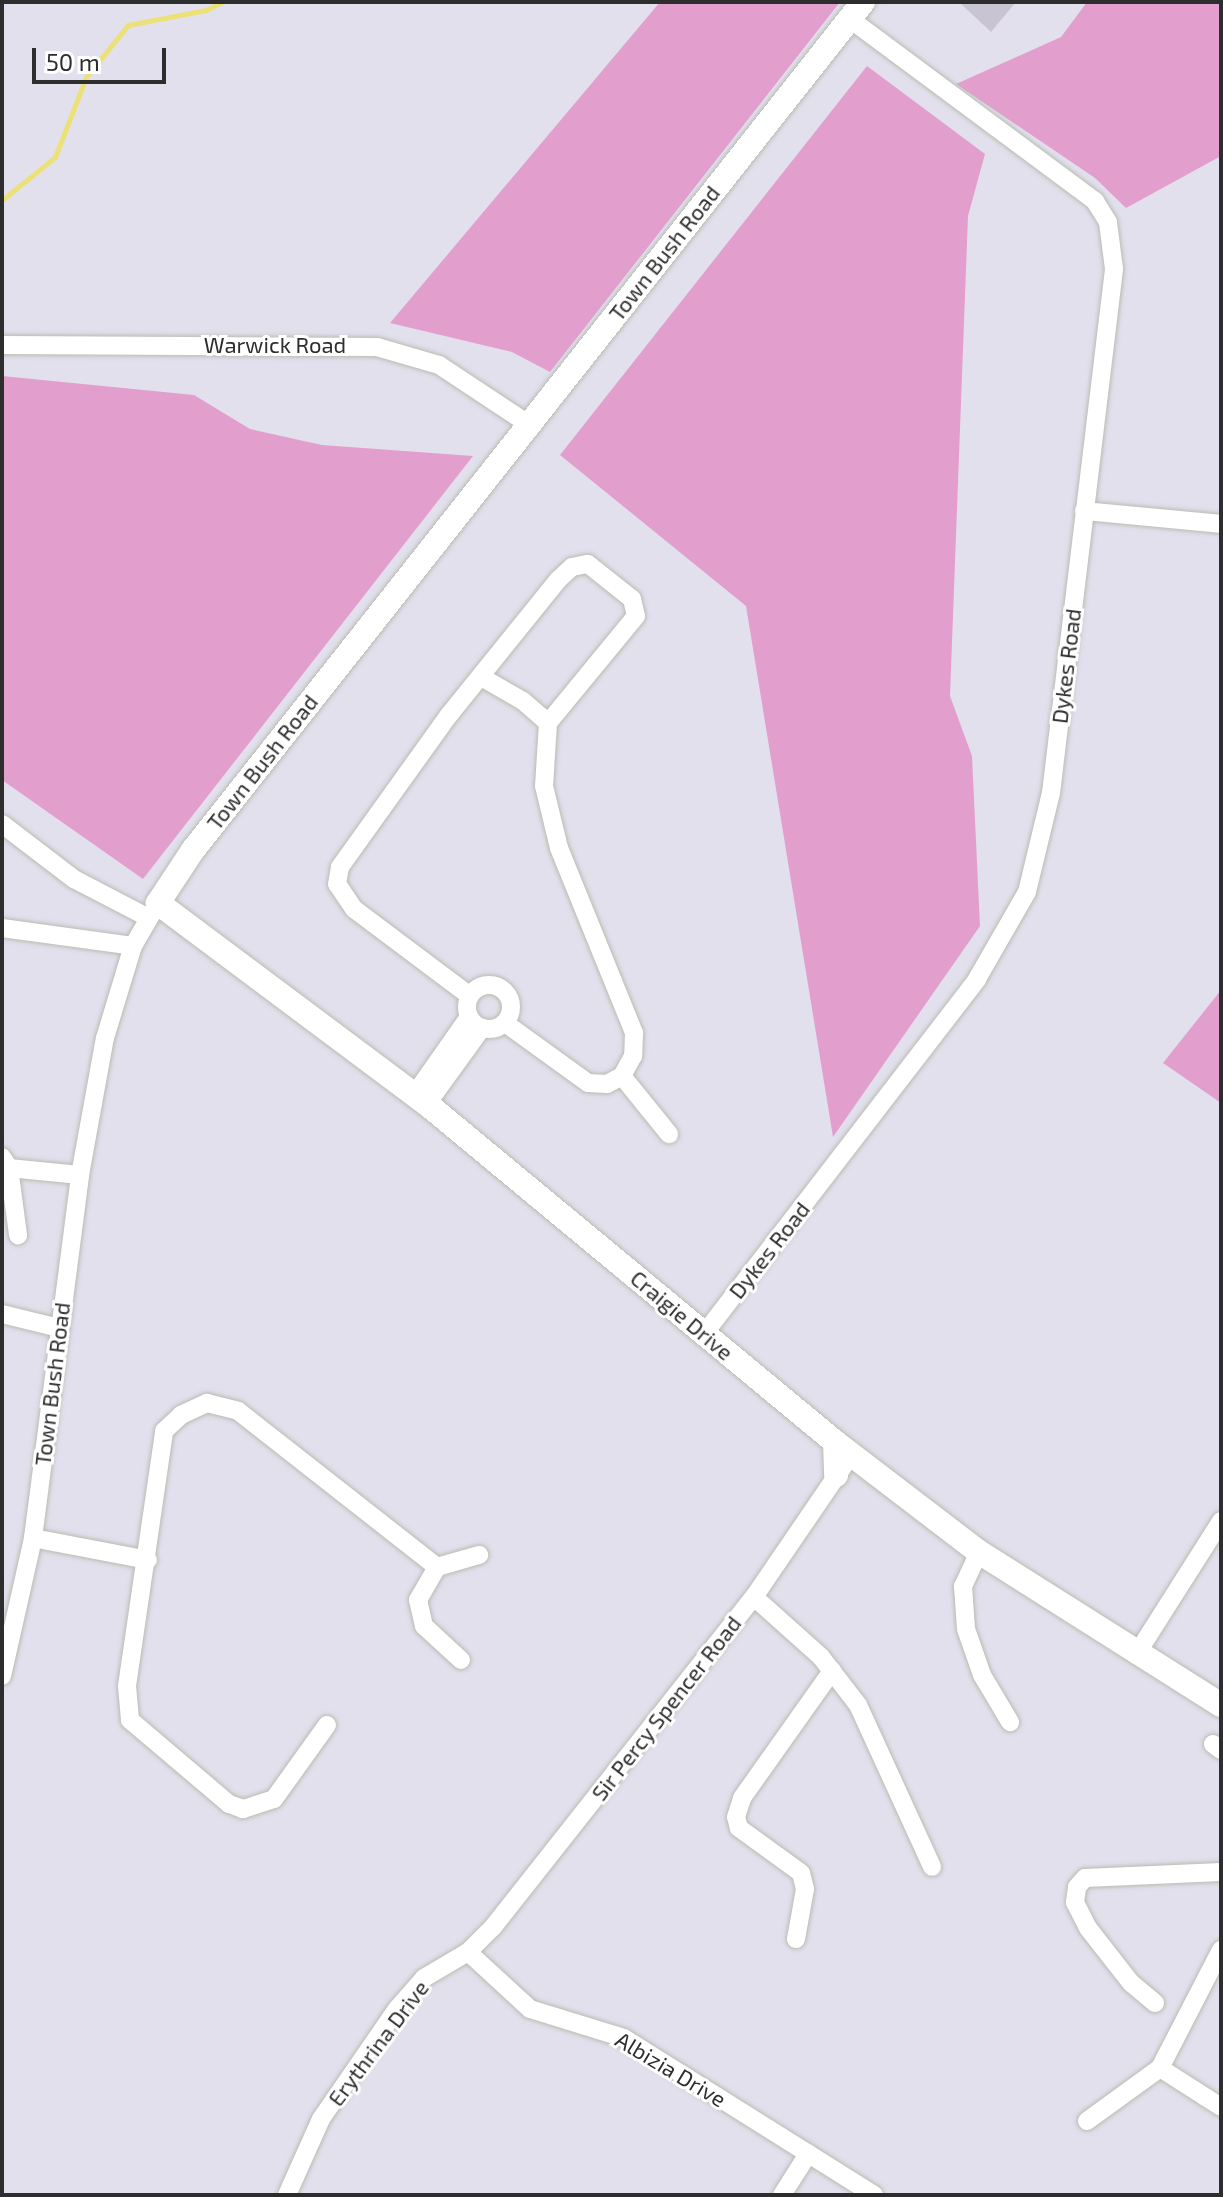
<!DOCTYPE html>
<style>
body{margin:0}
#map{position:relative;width:1223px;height:2197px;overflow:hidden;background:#e3e0ee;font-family:"Exo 2",sans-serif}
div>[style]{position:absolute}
.green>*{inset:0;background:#e29fcd}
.stream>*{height:5px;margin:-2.5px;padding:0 2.5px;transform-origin:2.5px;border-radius:2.5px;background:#ebe178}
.building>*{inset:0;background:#c8c4d1}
.roads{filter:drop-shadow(0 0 2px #b7bdb0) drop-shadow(0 0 2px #b7bdb0)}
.street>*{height:18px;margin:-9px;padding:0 9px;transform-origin:9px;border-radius:9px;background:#fff}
.street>.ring{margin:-9px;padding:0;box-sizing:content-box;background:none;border:18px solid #fff;border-radius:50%}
.secondary>*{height:24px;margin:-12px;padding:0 12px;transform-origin:12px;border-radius:12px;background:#fff}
span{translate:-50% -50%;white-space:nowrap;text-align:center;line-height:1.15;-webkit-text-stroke:6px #fff;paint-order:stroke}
.street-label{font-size:22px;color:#2d2d2d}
.frame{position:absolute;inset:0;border:4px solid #2d2d2d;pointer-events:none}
.scale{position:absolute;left:32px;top:48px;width:134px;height:36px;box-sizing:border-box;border:4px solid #2d2d2d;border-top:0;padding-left:10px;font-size:24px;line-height:28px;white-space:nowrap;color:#2d2d2d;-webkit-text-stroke:6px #fff;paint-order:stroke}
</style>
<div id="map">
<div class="green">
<i style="clip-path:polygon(660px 2px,840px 2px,550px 372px,512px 352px,390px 323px)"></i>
<i style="clip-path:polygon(1087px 2px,1221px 2px,1221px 156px,1126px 208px,1095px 178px,956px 84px,1061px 37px)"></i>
<i style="clip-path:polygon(867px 66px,985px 154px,968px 216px,950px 696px,972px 756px,980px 926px,833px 1137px,746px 606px,560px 455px)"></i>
<i style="clip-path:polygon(2px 376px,194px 395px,250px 429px,322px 445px,473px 456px,143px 879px,2px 780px)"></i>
<i style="clip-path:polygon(1221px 990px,1221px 1103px,1163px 1063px)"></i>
</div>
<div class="stream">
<i style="left:2px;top:200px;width:68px;rotate:-39.1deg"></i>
<i style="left:55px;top:157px;width:86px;rotate:-68.8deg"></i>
<i style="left:86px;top:77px;width:67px;rotate:-51.1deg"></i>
<i style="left:128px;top:25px;width:79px;rotate:-10.9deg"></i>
<i style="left:206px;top:10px;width:18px;rotate:-27deg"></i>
</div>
<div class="building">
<i style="clip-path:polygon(959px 2px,1016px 2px,991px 32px)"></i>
</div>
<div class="roads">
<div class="street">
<i style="left:2px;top:345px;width:375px;rotate:0.3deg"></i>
<i style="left:377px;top:347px;width:65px;rotate:16.2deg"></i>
<i style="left:439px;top:365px;width:107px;rotate:33.5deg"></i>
<i style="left:1084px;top:511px;width:138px;rotate:5.4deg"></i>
<i style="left:483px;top:678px;width:46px;rotate:29.9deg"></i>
<i style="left:523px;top:701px;width:33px;rotate:41deg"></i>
<i style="left:2px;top:824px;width:91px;rotate:37.4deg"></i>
<i style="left:74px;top:879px;width:82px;rotate:27.5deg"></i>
<i style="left:2px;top:928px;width:132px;rotate:7.8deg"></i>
<i class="ring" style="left:467px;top:985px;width:26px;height:26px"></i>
<i style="left:470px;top:996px;width:145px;rotate:-143.1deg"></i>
<i style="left:354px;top:909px;width:30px;rotate:-124deg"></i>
<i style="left:337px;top:884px;width:17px;rotate:-80deg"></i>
<i style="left:340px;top:867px;width:187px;rotate:-54.4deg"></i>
<i style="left:449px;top:715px;width:174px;rotate:-51.1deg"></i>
<i style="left:558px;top:580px;width:19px;rotate:-43deg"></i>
<i style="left:572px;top:567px;width:16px;rotate:-11deg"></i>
<i style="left:588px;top:564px;width:56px;rotate:38.5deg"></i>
<i style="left:632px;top:599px;width:17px;rotate:77deg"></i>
<i style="left:636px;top:616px;width:139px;rotate:129.4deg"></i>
<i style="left:548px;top:723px;width:63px;rotate:93.6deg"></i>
<i style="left:544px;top:786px;width:64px;rotate:76.4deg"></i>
<i style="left:559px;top:848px;width:200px;rotate:67.9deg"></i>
<i style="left:634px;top:1033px;width:23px;rotate:92deg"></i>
<i style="left:633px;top:1056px;width:23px;rotate:119deg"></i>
<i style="left:622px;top:1076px;width:17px;rotate:152deg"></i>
<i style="left:607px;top:1084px;width:19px;rotate:-177deg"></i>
<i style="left:588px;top:1083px;width:102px;rotate:-144.1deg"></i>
<i style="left:622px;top:1076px;width:75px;rotate:51deg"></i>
<i style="left:415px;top:1094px;width:94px;rotate:-55deg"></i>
<i style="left:427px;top:1104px;width:94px;rotate:-54.1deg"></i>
<i style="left:2px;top:1157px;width:13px;rotate:58deg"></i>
<i style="left:9px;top:1168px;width:68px;rotate:82.3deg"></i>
<i style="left:9px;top:1168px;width:71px;rotate:5.6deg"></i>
<i style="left:2px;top:1314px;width:59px;rotate:13.8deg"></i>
<i style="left:704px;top:1334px;width:448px;rotate:-52.4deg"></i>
<i style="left:977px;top:979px;width:100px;rotate:-60.1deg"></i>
<i style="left:1027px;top:892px;width:102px;rotate:-76.4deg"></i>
<i style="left:1051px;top:793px;width:528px;rotate:-83.14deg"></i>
<i style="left:1114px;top:269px;width:47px;rotate:-97.3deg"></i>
<i style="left:1108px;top:222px;width:25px;rotate:-122deg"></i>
<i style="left:1095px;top:201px;width:307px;rotate:-143.4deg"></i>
<i style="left:33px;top:1538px;width:117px;rotate:10.8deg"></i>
<i style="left:979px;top:1552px;width:38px;rotate:115deg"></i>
<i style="left:963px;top:1586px;width:43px;rotate:86deg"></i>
<i style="left:966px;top:1629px;width:49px;rotate:70.8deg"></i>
<i style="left:982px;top:1675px;width:55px;rotate:59.2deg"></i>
<i style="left:754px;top:1597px;width:90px;rotate:41.8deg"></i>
<i style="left:821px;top:1657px;width:61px;rotate:52.4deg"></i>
<i style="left:858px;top:1705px;width:178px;rotate:65.4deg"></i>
<i style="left:1136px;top:1655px;width:159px;rotate:-57.6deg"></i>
<i style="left:461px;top:1660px;width:50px;rotate:-137.4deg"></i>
<i style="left:424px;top:1626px;width:27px;rotate:-103deg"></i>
<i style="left:418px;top:1600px;width:38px;rotate:-60deg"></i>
<i style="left:437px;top:1567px;width:44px;rotate:-15.9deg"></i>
<i style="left:2px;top:1676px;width:141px;rotate:-77.3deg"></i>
<i style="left:33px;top:1538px;width:366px;rotate:-82.6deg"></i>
<i style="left:80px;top:1175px;width:139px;rotate:-79.7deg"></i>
<i style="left:105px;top:1038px;width:96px;rotate:-73.1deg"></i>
<i style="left:133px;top:946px;width:50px;rotate:-59.8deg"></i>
<i style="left:327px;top:1725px;width:91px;rotate:125.6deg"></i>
<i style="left:274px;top:1799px;width:33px;rotate:162deg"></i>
<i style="left:243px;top:1809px;width:15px;rotate:-160deg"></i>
<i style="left:229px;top:1804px;width:130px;rotate:-139.7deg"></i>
<i style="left:130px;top:1720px;width:34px;rotate:-95deg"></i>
<i style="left:127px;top:1686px;width:258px;rotate:-81.7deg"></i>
<i style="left:164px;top:1431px;width:23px;rotate:-43deg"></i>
<i style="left:181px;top:1415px;width:29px;rotate:-25deg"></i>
<i style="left:207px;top:1403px;width:32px;rotate:14deg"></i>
<i style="left:238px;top:1411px;width:253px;rotate:38.1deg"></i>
<i style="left:1213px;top:1744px;width:10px;rotate:37deg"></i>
<i style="left:796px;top:1939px;width:51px;rotate:-79.8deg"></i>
<i style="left:805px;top:1889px;width:16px;rotate:-104deg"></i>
<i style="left:801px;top:1873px;width:77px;rotate:-144deg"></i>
<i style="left:739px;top:1828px;width:11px;rotate:-105deg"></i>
<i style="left:736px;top:1817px;width:20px;rotate:-72deg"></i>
<i style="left:742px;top:1798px;width:156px;rotate:-54.7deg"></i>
<i style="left:468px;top:1952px;width:84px;rotate:42.6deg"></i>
<i style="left:530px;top:2009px;width:98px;rotate:17.1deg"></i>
<i style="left:624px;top:2038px;width:295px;rotate:32.1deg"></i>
<i style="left:1155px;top:2003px;width:31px;rotate:-140deg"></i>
<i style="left:1131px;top:1983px;width:70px;rotate:-128deg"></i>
<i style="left:1088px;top:1928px;width:29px;rotate:-117deg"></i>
<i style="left:1075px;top:1902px;width:15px;rotate:-82deg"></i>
<i style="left:1077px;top:1887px;width:12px;rotate:-48deg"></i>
<i style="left:1085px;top:1878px;width:136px;rotate:-2.5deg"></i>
<i style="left:1160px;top:2068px;width:72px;rotate:32.6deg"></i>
<i style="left:1087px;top:2121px;width:90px;rotate:-36deg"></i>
<i style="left:1160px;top:2068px;width:133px;rotate:-62.7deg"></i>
<i style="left:287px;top:2195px;width:83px;rotate:-65.9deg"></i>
<i style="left:321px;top:2119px;width:134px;rotate:-55.4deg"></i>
<i style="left:397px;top:2009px;width:41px;rotate:-48.9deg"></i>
<i style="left:424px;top:1978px;width:51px;rotate:-30.6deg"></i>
<i style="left:468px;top:1952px;width:35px;rotate:-45deg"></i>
<i style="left:493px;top:1927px;width:421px;rotate:-51.7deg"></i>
<i style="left:754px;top:1597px;width:160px;rotate:-55.7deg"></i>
<i style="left:782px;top:2195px;width:49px;rotate:-57.6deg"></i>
</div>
<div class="secondary">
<i style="left:863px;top:2px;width:1081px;rotate:128.31deg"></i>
<i style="left:193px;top:850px;width:64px;rotate:123.4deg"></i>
<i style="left:158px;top:903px;width:336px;rotate:36.8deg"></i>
<i style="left:427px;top:1104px;width:530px;rotate:39.64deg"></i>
<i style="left:835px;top:1442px;width:181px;rotate:37.4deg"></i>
<i style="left:979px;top:1552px;width:286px;rotate:32.3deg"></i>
<i style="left:835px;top:1442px;width:33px;rotate:88deg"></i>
</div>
</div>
<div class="street-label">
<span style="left:664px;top:253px;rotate:-52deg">Town Bush Road</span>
<span style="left:275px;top:345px">Warwick Road</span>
<span style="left:1066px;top:666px;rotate:-83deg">Dykes Road</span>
<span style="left:262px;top:762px;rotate:-52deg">Town Bush Road</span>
<span style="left:769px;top:1250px;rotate:-52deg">Dykes Road</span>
<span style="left:682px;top:1315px;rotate:40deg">Craigie Drive</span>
<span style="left:52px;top:1384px;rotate:-83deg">Town Bush Road</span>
<span style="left:666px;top:1708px;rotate:-52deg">Sir Percy Spencer Road</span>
<span style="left:378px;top:2043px;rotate:-53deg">Erythrina Drive</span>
<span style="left:671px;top:2069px;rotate:31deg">Albizia Drive</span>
</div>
<div class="frame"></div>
<div class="scale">50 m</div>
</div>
